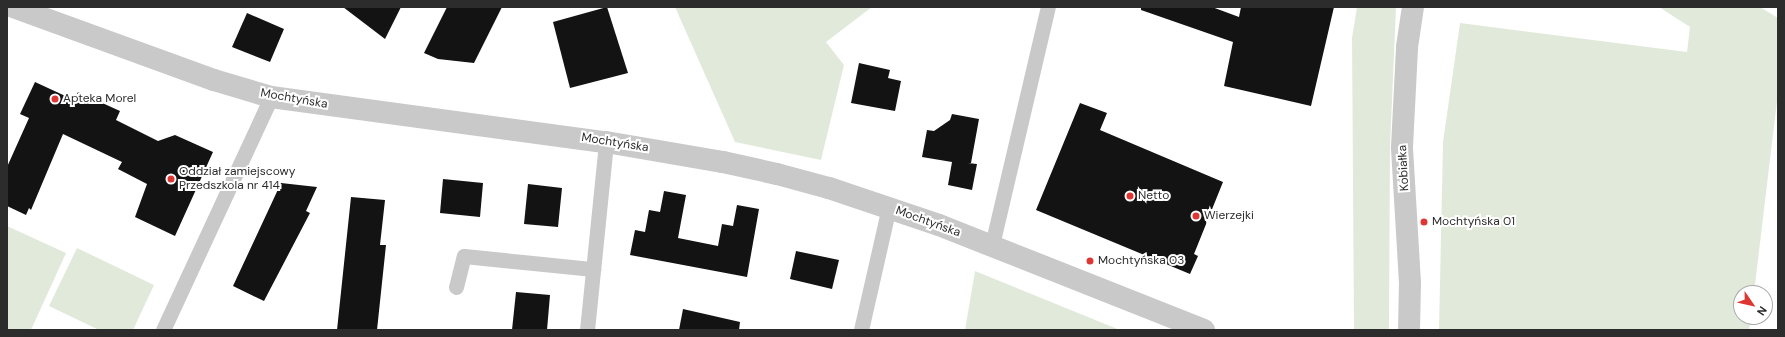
<!DOCTYPE html>
<meta charset="utf-8">
<style>
body{margin:0}
#map{position:relative;width:1785px;height:337px;overflow:hidden;background:#fff;font-family:"DM Sans",sans-serif}
div>[style]{position:absolute}
.green>*{inset:0;background:#e1eada}
.building>*{inset:0;background:#131313}
.service>*{height:15px;margin:-7.5px;padding:0 7.5px;transform-origin:7.5px;border-radius:7.5px;background:#c9c9c9}
.tertiary>*{height:22px;margin:-11px;padding:0 11px;transform-origin:11px;border-radius:11px;background:#c9c9c9}
.dots>*{width:11px;height:11px;translate:-50% -50%;box-sizing:border-box;border:2px solid #fff;border-radius:50%}
span{translate:-50% -50%;white-space:nowrap;text-align:center;line-height:1.15;-webkit-text-stroke:4px #fff;paint-order:stroke}
.poi-label{font-size:12px;color:#2c2c2c}
.left{translate:0 -50%;text-align:left}
.street-label{font-size:12px;color:#2c2c2c}
.frame{position:absolute;inset:0;border:8px solid #2c2c2c;pointer-events:none}
.north{position:absolute;left:1733px;top:285px;width:40px;height:40px;box-sizing:border-box;background:#fff;border:1px solid #ababab;border-radius:50%;rotate:124deg;font-size:11px;font-weight:700;line-height:16px;text-align:center;color:#2c2c2c}
.north::after{content:'';display:block;margin:auto;width:14px;height:18px;background:#de3733;clip-path:polygon(50% 0,100% 100%,50% 72%,0 100%)}
</style>
<div id="map">
<div class="green">
<i style="clip-path:polygon(675px 7px,872px 7px,826px 42px,844px 65px,821px 160px,735px 142px)"></i>
<i style="clip-path:polygon(1357px 7px,1396px 7px,1390px 147px,1389px 330px,1354px 330px,1352px 38px)"></i>
<i style="clip-path:polygon(1659px 7px,1760px 7px,1778px 18px,1778px 93px,1754px 293px,1741px 293px,1741px 317px,1751px 317px,1749px 330px,1439px 330px,1443px 142px,1460px 23px,1687px 52px,1690px 27px)"></i>
<i style="clip-path:polygon(7px 226px,66px 253px,31px 330px,7px 330px)"></i>
<i style="clip-path:polygon(77px 248px,154px 285px,133px 330px,99px 330px,49px 306px)"></i>
<i style="clip-path:polygon(975px 271px,1120px 330px,965px 330px)"></i>
</div>
<div class="building">
<i style="clip-path:polygon(343px 7px,401px 7px,385px 39px)"></i>
<i style="clip-path:polygon(447px 7px,502px 7px,474px 63px,438px 59px,424px 53px)"></i>
<i style="clip-path:polygon(607px 7px,628px 73px,570px 88px,553px 22px)"></i>
<i style="clip-path:polygon(1141px 7px,1212px 7px,1239px 17px,1241px 7px,1334px 7px,1311px 106px,1224px 86px,1233px 42px,1141px 10px)"></i>
<i style="clip-path:polygon(247px 13px,284px 29px,270px 62px,232px 47px)"></i>
<i style="clip-path:polygon(859px 63px,890px 70px,888px 78px,901px 81px,895px 111px,851px 103px)"></i>
<i style="clip-path:polygon(35px 82px,74px 100px,78px 92px,120px 111px,116px 120px,158px 141px,175px 135px,213px 152px,175px 236px,135px 217px,147px 184px,118px 169px,122px 162px,63px 134px,31px 210px,29px 208px,26px 215px,7px 206px,7px 167px,29px 118px,20px 114px)"></i>
<i style="clip-path:polygon(1080px 103px,1107px 113px,1100px 130px,1223px 182px,1194px 254px,1198px 256px,1190px 274px,1036px 210px)"></i>
<i style="clip-path:polygon(952px 114px,979px 119px,971px 163px,968px 163px,977px 164px,972px 190px,948px 185px,952px 162px,922px 157px,927px 130px,934px 131px,950px 120px)"></i>
<i style="clip-path:polygon(443px 179px,483px 183px,480px 217px,440px 213px)"></i>
<i style="clip-path:polygon(281px 183px,317px 187px,306px 211px,310px 213px,264px 301px,233px 286px)"></i>
<i style="clip-path:polygon(528px 184px,562px 188px,558px 227px,524px 224px)"></i>
<i style="clip-path:polygon(664px 191px,686px 195px,678px 238px,718px 246px,722px 224px,733px 226px,737px 205px,759px 209px,747px 277px,630px 255px,635px 230px,645px 232px,649px 210px,660px 212px)"></i>
<i style="clip-path:polygon(351px 197px,385px 200px,380px 245px,386px 245px,377px 330px,337px 330px)"></i>
<i style="clip-path:polygon(796px 251px,839px 260px,832px 289px,790px 279px)"></i>
<i style="clip-path:polygon(516px 292px,550px 295px,547px 330px,512px 330px)"></i>
<i style="clip-path:polygon(683px 309px,740px 322px,739px 330px,679px 330px)"></i>
</div>
<div class="service">
<i style="left:992px;top:245px;width:244px;rotate:-76.8deg"></i>
<i style="left:456px;top:287px;width:32px;rotate:-76deg"></i>
<i style="left:464px;top:256px;width:130px;rotate:5.8deg"></i>
<i style="left:163px;top:330px;width:257px;rotate:-65.1deg"></i>
<i style="left:587px;top:330px;width:189px;rotate:-84.2deg"></i>
<i style="left:861px;top:330px;width:126px;rotate:-77.2deg"></i>
</div>
<div class="tertiary">
<i style="left:13px;top:7px;width:214px;rotate:20deg"></i>
<i style="left:214px;top:80px;width:59px;rotate:16.6deg"></i>
<i style="left:271px;top:97px;width:338px;rotate:7.7deg"></i>
<i style="left:606px;top:142px;width:119px;rotate:9.7deg"></i>
<i style="left:723px;top:162px;width:55px;rotate:12.5deg"></i>
<i style="left:777px;top:174px;width:54px;rotate:15.1deg"></i>
<i style="left:829px;top:188px;width:116px;rotate:18.6deg"></i>
<i style="left:939px;top:225px;width:285px;rotate:21.6deg"></i>
<i style="left:1409px;top:330px;width:47px;rotate:-88.8deg"></i>
<i style="left:1410px;top:283px;width:136px;rotate:-93.4deg"></i>
<i style="left:1402px;top:147px;width:100px;rotate:-87.1deg"></i>
<i style="left:1407px;top:47px;width:40px;rotate:-81.5deg"></i>
</div>
<div class="dots">
<i style="left:55px;top:99px;background:#de3733"></i>
<i style="left:171px;top:179px;background:#de3733"></i>
<i style="left:1130px;top:196px;background:#de3733"></i>
<i style="left:1196px;top:216px;background:#de3733"></i>
<i style="left:1424px;top:222px;background:#de3733"></i>
<i style="left:1090px;top:261px;background:#de3733"></i>
</div>
<div class="poi-label">
<span class="left" style="left:63px;top:99px">Apteka Morel</span>
<span class="left" style="left:179px;top:179px">Oddział zamiejscowy<br>Przedszkola nr 414</span>
<span class="left" style="left:1138px;top:196px">Netto</span>
<span class="left" style="left:1204px;top:216px">Wierzejki</span>
<span class="left" style="left:1432px;top:222px">Mochtyńska 01</span>
<span class="left" style="left:1098px;top:261px">Mochtyńska 03</span>
</div>
<div class="street-label">
<span style="left:294px;top:99px;rotate:10deg">Mochtyńska</span>
<span style="left:615px;top:143px;rotate:9deg">Mochtyńska</span>
<span style="left:1404px;top:168px;rotate:-93deg">Kobiałka</span>
<span style="left:928px;top:222px;rotate:20deg">Mochtyńska</span>
</div>
<div class="frame"></div>
<div class="north">N</div>
</div>
